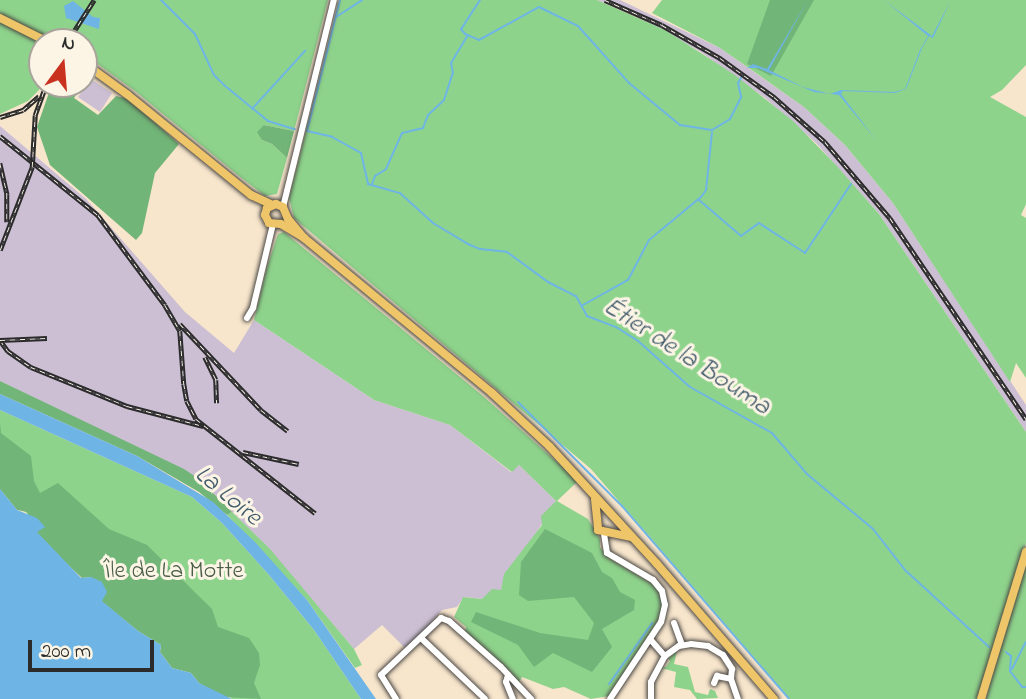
<!DOCTYPE html>
<meta charset="utf-8">
<style>
body{margin:0}
#map{position:relative;width:1026px;height:699px;overflow:hidden;background:#f7e5cc;font-family:"Indie Flower",sans-serif}
div>[style]{position:absolute}
.industrial>*{inset:0;background:#ccbfd4}
.green>*{inset:0;background:#8ed38c}
.forest>*{inset:0;background:#72b578}
.water>*{inset:0;background:#6eb5e5}
.stream>*{height:2px;margin:-1px;padding:0 1px;transform-origin:1px;border-radius:1px;background:#6eb5e5}
.roads{filter:drop-shadow(0 0 2px #4a4743) drop-shadow(0 0 2px #4a4743)}
.minor>*{height:6px;margin:-3px;padding:0 3px;transform-origin:3px;border-radius:3px;background:#fff}
.major>*{height:8px;margin:-4px;padding:0 4px;transform-origin:4px;border-radius:4px;background:#eec569}
.rail>*{height:4.5px;margin-top:-2.25px;transform-origin:0;background:repeating-linear-gradient(90deg,#fcf5e5 0 5px,#2b2b2b 0 10px);box-sizing:border-box;border-block:2px solid #2b2b2b}
span{translate:-50% -50%;white-space:nowrap;text-align:center;line-height:1.15;-webkit-text-stroke:6px #fcf5e5;paint-order:stroke}
.park-label{font-size:24px;color:#495d48}
.water-label{font-size:26px;color:#425b6c;font-style:italic}
.north{position:absolute;left:28px;top:28px;width:70px;height:70px;box-sizing:border-box;background:#fcf5e5;border:2px solid #a8a49b;border-radius:50%;rotate:16deg;font-size:19px;font-weight:700;line-height:28px;text-align:center;color:#2b2b2b}
.north::after{content:'';display:block;margin:auto;width:24px;height:32px;background:#c8321e;clip-path:polygon(50% 0,100% 100%,50% 72%,0 100%)}
.scale{position:absolute;left:28px;top:640px;width:126px;height:32px;box-sizing:border-box;border:4px solid #2b2b2b;border-top:0;padding-left:9px;font-size:21px;line-height:24px;white-space:nowrap;color:#2b2b2b;-webkit-text-stroke:5px #fcf5e5;paint-order:stroke}
</style>
<div id="map">
<div class="industrial">
<i style="clip-path:polygon(597px 0,620px 0,720px 48px,804px 107px,845px 145px,893px 203px,1026px 405px,1026px 432px,879px 214px,816px 143px,765px 98px,699px 51px,634px 15px)"></i>
<i style="clip-path:polygon(91px 79px,112px 93px,100px 112px,78px 97px)"></i>
<i style="clip-path:polygon(0 126px,86px 199px,185px 312px,234px 353px,254px 320px,374px 400px,450px 425px,511px 472px,519px 465px,556px 501px,501px 590px,483px 599px,464px 597px,457px 607px,442px 610px,420px 636px,405px 648px,382px 625px,354px 649px,269px 549px,199px 479px,0 381px)"></i>
</div>
<div class="green">
<i style="clip-path:polygon(0 0,328px 0,294px 131px,264px 125px,262px 140px,272px 144px,287px 158px,277px 194px,265px 196px,239px 176px,135px 91px,84px 54px,84px 42px,42px 42px,42px 84px,39px 90px,28px 101px,0 114px)"></i>
<i style="clip-path:polygon(339px 0,597px 0,665px 30px,735px 75px,793px 121px,836px 165px,879px 214px,1026px 432px,1026px 543px,979px 699px,790px 699px,591px 469px,294px 218px,289px 198px)"></i>
<i style="clip-path:polygon(662px 0,1026px 0,1026px 65px,1002px 90px,990px 97px,1026px 117px,1026px 204px,1021px 215px,1026px 218px,1026px 378px,1016px 363px,1010px 382px,893px 203px,845px 145px,804px 107px,756px 73px,720px 48px,652px 13px)"></i>
<i style="clip-path:polygon(284px 232px,483px 396px,578px 481px,557px 501px,588px 519px,600px 539px,600px 547px,609px 558px,657px 587px,663px 605px,660px 619px,609px 696px,591px 699px,564px 687px,553px 689px,522px 677px,519px 682px,465px 632px,466px 627px,454px 617px,463px 597px,482px 599px,492px 589px,501px 590px,504px 574px,542px 525px,541px 516px,556px 501px,519px 465px,512px 472px,450px 425px,374px 400px,254px 320px,267px 267px,278px 234px)"></i>
<i style="clip-path:polygon(0 410px,192px 497px,222px 523px,269px 575px,314px 630px,361px 699px,232px 699px,0 489px)"></i>
<i style="clip-path:polygon(232px 512px,270px 549px,354px 649px,362px 665px,355px 668px,307px 600px,227px 515px)"></i>
<i style="clip-path:polygon(1026px 560px,1026px 699px,986px 699px,1003px 632px)"></i>
<i style="clip-path:polygon(677px 651px,674px 664px,688px 667px,695px 692px,708px 695px,710px 689px,715px 691px,718px 698px,697px 699px,690px 690px,674px 687px,676px 672px,661px 668px,666px 667px,670px 661px,668px 658px)"></i>
</div>
<div class="forest">
<i style="clip-path:polygon(770px 0,814px 0,771px 76px,747px 64px)"></i>
<i style="clip-path:polygon(52px 84px,83px 84px,74px 98px,98px 115px,116px 96px,128px 99px,179px 144px,155px 173px,142px 233px,136px 240px,50px 165px,37px 127px)"></i>
<i style="clip-path:polygon(264px 125px,294px 131px,287px 158px,272px 144px,262px 140px,257px 132px)"></i>
<i style="clip-path:polygon(0 381px,184px 469px,199px 479px,232px 512px,227px 515px,199px 492px,137px 456px,0 394px)"></i>
<i style="clip-path:polygon(0 422px,1px 433px,31px 456px,34px 481px,40px 493px,58px 483px,109px 529px,147px 545px,212px 609px,218px 627px,249px 638px,259px 653px,260px 665px,254px 683px,261px 699px,224px 697px,199px 683px,191px 673px,172px 668px,160px 652px,161px 645px,138px 631px,101px 601px,91px 577px,82px 578px,48px 546px,36px 531px,27px 512px,17px 510px,0 489px)"></i>
<i style="clip-path:polygon(545px 529px,592px 553px,602px 572px,612px 578px,620px 592px,635px 600px,634px 610px,602px 629px,612px 647px,592px 672px,553px 653px,534px 667px,518px 645px,471px 622px,476px 612px,540px 633px,588px 640px,594px 623px,574px 597px,528px 601px,519px 595px,521px 562px)"></i>
</div>
<div class="water">
<i style="clip-path:polygon(808px 0,769px 70px,803px 87px,830px 94px,841px 90px,894px 92px,905px 89px,920px 50px,928px 36px,884px 0,932px 36px,951px 0,933px 38px,929px 36px,922px 48px,906px 89px,895px 93px,843px 91px,841px 94px,876px 140px,862px 165px,876px 140px,839px 95px,814px 92px,758px 68px,747px 68px,753px 64px,767px 69px)"></i>
<i style="clip-path:polygon(73px 1px,93px 17px,100px 18px,99px 29px,66px 18px,64px 6px)"></i>
<i style="clip-path:polygon(0 394px,137px 456px,213px 502px,255px 542px,307px 600px,376px 699px,361px 699px,314px 630px,269px 575px,222px 523px,192px 497px,0 410px)"></i>
<i style="clip-path:polygon(0 489px,17px 510px,37px 518px,45px 527px,37px 532px,81px 578px,91px 577px,102px 582px,107px 592px,102px 601px,138px 631px,161px 645px,160px 652px,172px 668px,191px 673px,199px 683px,232px 699px,0 699px)"></i>
</div>
<div class="stream">
<i style="left:161px;top:0;width:48px;rotate:45deg"></i>
<i style="left:195px;top:34px;width:45px;rotate:65.1deg"></i>
<i style="left:214px;top:75px;width:14px;rotate:45deg"></i>
<i style="left:224px;top:85px;width:57px;rotate:39.3deg"></i>
<i style="left:268px;top:121px;width:28px;rotate:17deg"></i>
<i style="left:340px;top:0;width:135px;rotate:104.1deg"></i>
<i style="left:307px;top:131px;width:26px;rotate:13deg"></i>
<i style="left:332px;top:137px;width:33px;rotate:29deg"></i>
<i style="left:361px;top:153px;width:32px;rotate:77deg"></i>
<i style="left:368px;top:184px;width:33px;rotate:16deg"></i>
<i style="left:400px;top:193px;width:45px;rotate:42.3deg"></i>
<i style="left:433px;top:223px;width:41px;rotate:31deg"></i>
<i style="left:468px;top:244px;width:13px;rotate:23deg"></i>
<i style="left:480px;top:249px;width:27px;rotate:6deg"></i>
<i style="left:507px;top:252px;width:51px;rotate:36.2deg"></i>
<i style="left:548px;top:282px;width:31px;rotate:27deg"></i>
<i style="left:576px;top:296px;width:23px;rotate:61deg"></i>
<i style="left:587px;top:316px;width:31px;rotate:21deg"></i>
<i style="left:616px;top:327px;width:26px;rotate:32deg"></i>
<i style="left:638px;top:341px;width:69px;rotate:41.5deg"></i>
<i style="left:690px;top:387px;width:94px;rotate:29.3deg"></i>
<i style="left:772px;top:433px;width:54px;rotate:49.5deg"></i>
<i style="left:807px;top:474px;width:86px;rotate:39.8deg"></i>
<i style="left:873px;top:529px;width:52px;rotate:52deg"></i>
<i style="left:905px;top:570px;width:114px;rotate:42.5deg"></i>
<i style="left:480px;top:0;width:35px;rotate:123deg"></i>
<i style="left:461px;top:29px;width:6px;rotate:51deg"></i>
<i style="left:465px;top:34px;width:15px;rotate:23deg"></i>
<i style="left:479px;top:40px;width:68px;rotate:-28.8deg"></i>
<i style="left:539px;top:7px;width:43px;rotate:26deg"></i>
<i style="left:578px;top:26px;width:76px;rotate:48.2deg"></i>
<i style="left:629px;top:83px;width:66px;rotate:39.5deg"></i>
<i style="left:680px;top:125px;width:32px;rotate:9deg"></i>
<i style="left:712px;top:130px;width:21px;rotate:-31deg"></i>
<i style="left:730px;top:119px;width:25px;rotate:-63deg"></i>
<i style="left:741px;top:97px;width:14px;rotate:-102deg"></i>
<i style="left:738px;top:83px;width:6px;rotate:-59deg"></i>
<i style="left:336px;top:17px;width:31px;rotate:-33deg"></i>
<i style="left:252px;top:109px;width:79px;rotate:-47.6deg"></i>
<i style="left:372px;top:184px;width:9px;rotate:-69deg"></i>
<i style="left:375px;top:176px;width:13px;rotate:-32deg"></i>
<i style="left:386px;top:169px;width:39px;rotate:-66deg"></i>
<i style="left:402px;top:133px;width:22px;rotate:-13deg"></i>
<i style="left:423px;top:128px;width:14px;rotate:-69deg"></i>
<i style="left:428px;top:115px;width:22px;rotate:-43deg"></i>
<i style="left:444px;top:100px;width:28px;rotate:-72deg"></i>
<i style="left:453px;top:73px;width:10px;rotate:-101deg"></i>
<i style="left:451px;top:63px;width:31px;rotate:-59deg"></i>
<i style="left:699px;top:200px;width:55px;rotate:40.6deg"></i>
<i style="left:741px;top:236px;width:22px;rotate:-36deg"></i>
<i style="left:759px;top:223px;width:55px;rotate:33.1deg"></i>
<i style="left:805px;top:253px;width:83px;rotate:-56.3deg"></i>
<i style="left:583px;top:305px;width:51px;rotate:-29.1deg"></i>
<i style="left:628px;top:280px;width:45px;rotate:-62.3deg"></i>
<i style="left:649px;top:240px;width:67px;rotate:-39.6deg"></i>
<i style="left:701px;top:197px;width:9px;rotate:-54deg"></i>
<i style="left:706px;top:190px;width:58px;rotate:-84.1deg"></i>
<i style="left:518px;top:402px;width:147px;rotate:45deg"></i>
<i style="left:622px;top:506px;width:255px;rotate:49.1deg"></i>
<i style="left:1006px;top:652px;width:6px;rotate:39deg"></i>
<i style="left:1011px;top:656px;width:15px;rotate:94deg"></i>
<i style="left:1010px;top:671px;width:20px;rotate:53deg"></i>
<i style="left:1022px;top:687px;width:4px"></i>
<i style="left:1012px;top:669px;width:30px;rotate:-63deg"></i>
<i style="left:609px;top:684px;width:75px;rotate:-54.8deg"></i>
</div>
<div class="roads">
<div class="minor">
<i style="left:283px;top:207px;width:213px;rotate:-76.2deg"></i>
<i style="left:247px;top:318px;width:12px;rotate:-59deg"></i>
<i style="left:253px;top:308px;width:86px;rotate:-76.6deg"></i>
<i style="left:604px;top:534px;width:19px;rotate:81deg"></i>
<i style="left:607px;top:553px;width:53px;rotate:30.4deg"></i>
<i style="left:653px;top:580px;width:14px;rotate:51deg"></i>
<i style="left:662px;top:591px;width:14px;rotate:78deg"></i>
<i style="left:665px;top:605px;width:17px;rotate:103deg"></i>
<i style="left:661px;top:622px;width:92px;rotate:123.5deg"></i>
<i style="left:674px;top:623px;width:23px;rotate:70deg"></i>
<i style="left:421px;top:638px;width:88px;rotate:43.6deg"></i>
<i style="left:650px;top:639px;width:23px;rotate:49deg"></i>
<i style="left:508px;top:675px;width:7px;rotate:106deg"></i>
<i style="left:506px;top:682px;width:18px;rotate:68deg"></i>
<i style="left:714px;top:683px;width:8px;rotate:-67deg"></i>
<i style="left:717px;top:676px;width:14px;rotate:12deg"></i>
<i style="left:396px;top:699px;width:28px;rotate:-122deg"></i>
<i style="left:381px;top:675px;width:83px;rotate:-43.5deg"></i>
<i style="left:441px;top:618px;width:9px;rotate:21deg"></i>
<i style="left:449px;top:621px;width:69px;rotate:41.5deg"></i>
<i style="left:501px;top:667px;width:44px;rotate:46.8deg"></i>
<i style="left:651px;top:699px;width:17px;rotate:-90deg"></i>
<i style="left:651px;top:682px;width:30px;rotate:-62deg"></i>
<i style="left:665px;top:656px;width:17px;rotate:-36deg"></i>
<i style="left:679px;top:646px;width:12px;rotate:-9deg"></i>
<i style="left:691px;top:644px;width:17px;rotate:7deg"></i>
<i style="left:708px;top:646px;width:17px;rotate:31deg"></i>
<i style="left:723px;top:655px;width:17px;rotate:57deg"></i>
<i style="left:732px;top:669px;width:10px;rotate:96deg"></i>
<i style="left:731px;top:679px;width:21px;rotate:71deg"></i>
</div>
<div class="major">
<i style="left:0;top:18px;width:54px;rotate:26.6deg"></i>
<i style="left:84px;top:63px;width:54px;rotate:36deg"></i>
<i style="left:128px;top:95px;width:159px;rotate:39.1deg"></i>
<i style="left:251px;top:195px;width:23px;rotate:25deg"></i>
<i style="left:304px;top:238px;width:25px;rotate:-130deg"></i>
<i style="left:288px;top:219px;width:13px;rotate:-113deg"></i>
<i style="left:283px;top:207px;width:8px;rotate:-157deg"></i>
<i style="left:276px;top:204px;width:10px;rotate:156deg"></i>
<i style="left:267px;top:208px;width:7px;rotate:106deg"></i>
<i style="left:265px;top:215px;width:9px;rotate:63deg"></i>
<i style="left:269px;top:223px;width:12px;rotate:5deg"></i>
<i style="left:281px;top:224px;width:27px;rotate:31deg"></i>
<i style="left:304px;top:238px;width:244px;rotate:39.5deg"></i>
<i style="left:492px;top:393px;width:78px;rotate:42.9deg"></i>
<i style="left:549px;top:446px;width:160px;rotate:47.5deg"></i>
<i style="left:657px;top:564px;width:179px;rotate:49.1deg"></i>
<i style="left:595px;top:499px;width:31px;rotate:84deg"></i>
<i style="left:598px;top:530px;width:33px;rotate:12deg"></i>
<i style="left:981px;top:699px;width:154px;rotate:-73deg"></i>
</div>
</div>
<div class="rail">
<i style="left:605px;top:0;width:62px;rotate:23.7deg"></i>
<i style="left:662px;top:25px;width:67px;rotate:29.6deg"></i>
<i style="left:720px;top:58px;width:67px;rotate:35.8deg"></i>
<i style="left:774px;top:97px;width:68px;rotate:41.4deg"></i>
<i style="left:825px;top:142px;width:100px;rotate:49.5deg"></i>
<i style="left:890px;top:218px;width:243px;rotate:55.9deg"></i>
<i style="left:67px;top:42px;width:50px;rotate:-57.3deg"></i>
<i style="left:0;top:117px;width:24px;rotate:-17deg"></i>
<i style="left:23px;top:110px;width:21px;rotate:-41deg"></i>
<i style="left:0;top:136px;width:126px;rotate:38.9deg"></i>
<i style="left:98px;top:215px;width:112px;rotate:53.3deg"></i>
<i style="left:165px;top:305px;width:30px;rotate:60deg"></i>
<i style="left:180px;top:331px;width:53px;rotate:85.7deg"></i>
<i style="left:184px;top:384px;width:17px;rotate:80deg"></i>
<i style="left:187px;top:401px;width:20px;rotate:63deg"></i>
<i style="left:196px;top:419px;width:152px;rotate:38.3deg"></i>
<i style="left:0;top:163px;width:32px;rotate:77deg"></i>
<i style="left:7px;top:194px;width:28px;rotate:90deg"></i>
<i style="left:0;top:250px;width:89px;rotate:-68.9deg"></i>
<i style="left:32px;top:167px;width:52px;rotate:-86.7deg"></i>
<i style="left:35px;top:115px;width:33px;rotate:-70deg"></i>
<i style="left:180px;top:324px;width:118px;rotate:46.7deg"></i>
<i style="left:261px;top:410px;width:34px;rotate:38deg"></i>
<i style="left:0;top:340px;width:14px;rotate:54deg"></i>
<i style="left:8px;top:351px;width:28px;rotate:35deg"></i>
<i style="left:31px;top:367px;width:104px;rotate:22.1deg"></i>
<i style="left:127px;top:406px;width:79px;rotate:14.7deg"></i>
<i style="left:0;top:340px;width:47px;rotate:-2.4deg"></i>
<i style="left:205px;top:357px;width:25px;rotate:64deg"></i>
<i style="left:216px;top:380px;width:23px;rotate:88deg"></i>
<i style="left:243px;top:452px;width:57px;rotate:12.1deg"></i>
</div>
<div class="park-label">
<span style="left:174px;top:572px">Île de La Motte</span>
</div>
<div class="water-label">
<span style="left:686px;top:358px;rotate:33deg">Étier de la Bouma</span>
<span style="left:227px;top:497px;rotate:40deg">La Loire</span>
</div>
<div class="north">N</div>
<div class="scale">200 m</div>
</div>
